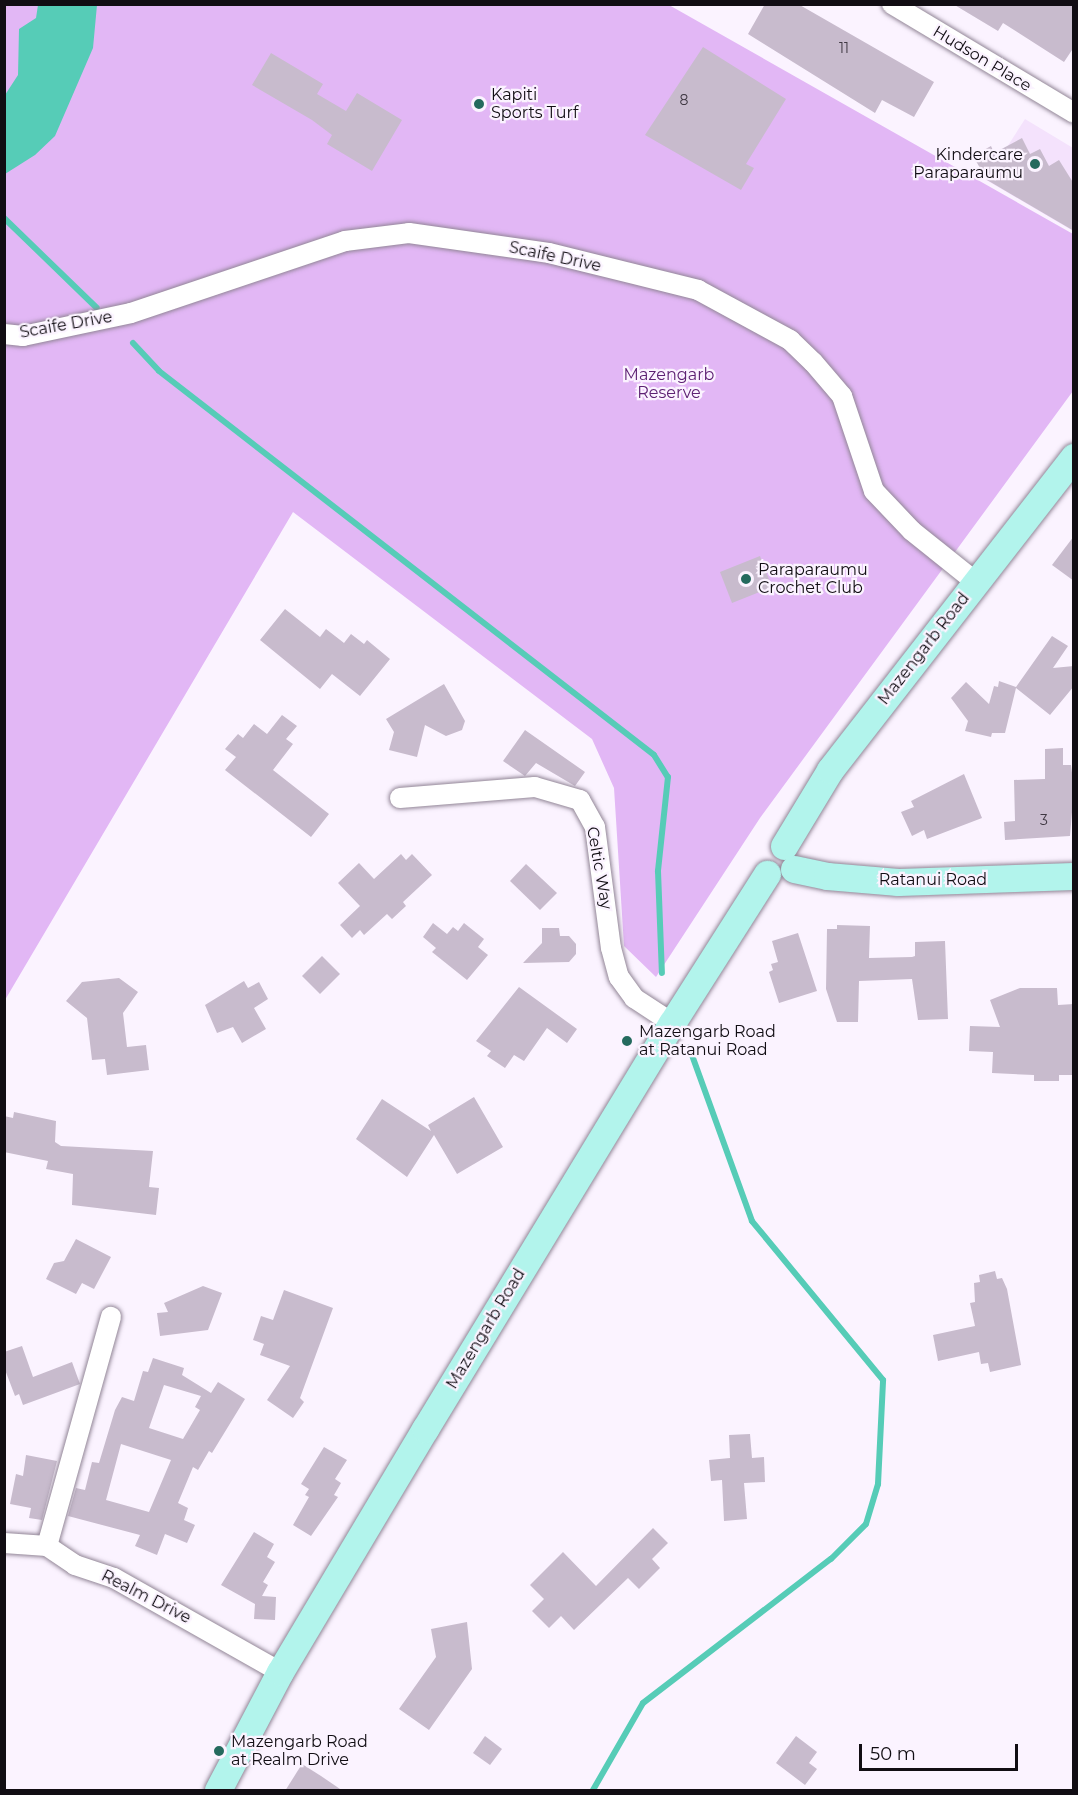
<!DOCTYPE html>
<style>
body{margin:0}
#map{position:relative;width:1078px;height:1795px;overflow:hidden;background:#fbf3ff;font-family:Montserrat,sans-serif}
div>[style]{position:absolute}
.built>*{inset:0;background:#f4e2fc}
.green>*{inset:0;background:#e2b7f5}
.water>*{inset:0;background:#56ccb7}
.stream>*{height:6px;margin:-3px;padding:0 3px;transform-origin:3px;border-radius:3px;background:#56ccb7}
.building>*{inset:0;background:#c8bbcd}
.roads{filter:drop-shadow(0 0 2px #928697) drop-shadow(0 0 2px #928697)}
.street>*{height:20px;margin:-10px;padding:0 10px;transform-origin:10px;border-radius:10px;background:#fff}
.secondary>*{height:27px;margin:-13.5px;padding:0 13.5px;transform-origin:13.5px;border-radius:13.5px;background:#b2f4ec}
.dots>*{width:16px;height:16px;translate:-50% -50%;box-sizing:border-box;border:3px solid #fbf3ff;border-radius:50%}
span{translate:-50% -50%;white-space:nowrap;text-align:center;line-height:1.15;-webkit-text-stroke:4.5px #fbf3ff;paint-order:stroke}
.number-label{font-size:14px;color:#3f3842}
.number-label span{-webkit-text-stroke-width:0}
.street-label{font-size:16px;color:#110d13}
.poi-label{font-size:16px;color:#110d13}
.left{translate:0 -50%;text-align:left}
.right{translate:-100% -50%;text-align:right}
.park-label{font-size:16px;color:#5d2173}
.frame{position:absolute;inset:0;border:6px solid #110d13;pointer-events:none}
.scale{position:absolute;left:859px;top:1744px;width:159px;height:27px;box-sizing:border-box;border:3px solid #110d13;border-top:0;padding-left:8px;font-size:18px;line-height:21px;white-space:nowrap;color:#110d13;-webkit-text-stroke:4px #fbf3ff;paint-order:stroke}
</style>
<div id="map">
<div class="built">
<i style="clip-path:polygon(1025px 119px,1073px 148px,1073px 231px,986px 180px)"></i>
</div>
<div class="green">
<i style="clip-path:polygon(5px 5px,669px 5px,1073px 234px,1073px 391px,760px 818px,656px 977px,624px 946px,614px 788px,592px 739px,293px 512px,5px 1000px)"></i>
</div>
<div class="water">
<i style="clip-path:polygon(38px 5px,97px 5px,93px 48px,55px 136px,35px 155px,5px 174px,5px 95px,18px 75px,19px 29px,36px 18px)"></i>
</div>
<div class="stream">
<i style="left:4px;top:218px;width:129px;rotate:44.1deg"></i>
<i style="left:133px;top:343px;width:38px;rotate:47deg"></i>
<i style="left:159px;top:371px;width:626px;rotate:37.8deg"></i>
<i style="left:654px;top:755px;width:26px;rotate:58deg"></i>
<i style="left:668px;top:777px;width:95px;rotate:96.1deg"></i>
<i style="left:658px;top:871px;width:102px;rotate:87.8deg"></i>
<i style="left:593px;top:1790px;width:100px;rotate:-60.1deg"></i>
<i style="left:643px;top:1703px;width:237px;rotate:-37.5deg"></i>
<i style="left:831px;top:1559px;width:49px;rotate:-45deg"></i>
<i style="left:866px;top:1524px;width:42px;rotate:-73.3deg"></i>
<i style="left:878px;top:1484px;width:104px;rotate:-87.2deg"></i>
<i style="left:883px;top:1380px;width:206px;rotate:-129.5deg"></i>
<i style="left:752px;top:1221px;width:185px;rotate:-109.9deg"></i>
</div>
<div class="building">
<i style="clip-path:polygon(765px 4px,798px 4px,934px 82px,914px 117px,882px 100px,875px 113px,748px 34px)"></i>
<i style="clip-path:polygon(953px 4px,1074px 4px,1074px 47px,1064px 62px,1003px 23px,998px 31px)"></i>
<i style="clip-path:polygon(703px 47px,786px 99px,746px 164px,754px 168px,741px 190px,645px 135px)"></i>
<i style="clip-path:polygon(271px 53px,323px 84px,317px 94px,346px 111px,357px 93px,402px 120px,372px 171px,327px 144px,332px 135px,312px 120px,252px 85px)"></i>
<i style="clip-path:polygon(1022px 138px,1030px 154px,1040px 149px,1049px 166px,1059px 160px,1074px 184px,1074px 231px,987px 180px,973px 156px,991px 146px,994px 153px)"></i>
<i style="clip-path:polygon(1074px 536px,1074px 581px,1052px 565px)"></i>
<i style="clip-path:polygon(760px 556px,772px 587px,732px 603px,720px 572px)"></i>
<i style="clip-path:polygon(285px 609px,320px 637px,326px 629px,344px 643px,351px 634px,364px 644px,367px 640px,390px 659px,360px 696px,332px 674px,320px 689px,260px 640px)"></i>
<i style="clip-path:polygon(1052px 636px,1068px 646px,1053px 668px,1074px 666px,1074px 686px,1050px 715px,1016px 688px,1005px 733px,992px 733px,991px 737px,965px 731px,968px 721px,951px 698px,966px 682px,989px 704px,994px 686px,998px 687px,999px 681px,1016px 687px)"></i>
<i style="clip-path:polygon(444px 684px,465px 721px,462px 730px,446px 736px,425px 725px,417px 757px,389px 750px,394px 732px,386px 719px)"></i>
<i style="clip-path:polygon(282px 715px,297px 726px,286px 739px,293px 744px,273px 770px,329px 814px,311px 837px,225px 770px,236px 757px,225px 749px,238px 734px,243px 738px,254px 724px,267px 734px)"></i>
<i style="clip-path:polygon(525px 730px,585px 772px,575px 786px,536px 763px,525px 776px,503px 761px)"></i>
<i style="clip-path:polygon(1063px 748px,1063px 765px,1071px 765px,1074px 788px,1070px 836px,1005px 840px,1004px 822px,1015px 821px,1014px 780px,1045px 779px,1045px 749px)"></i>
<i style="clip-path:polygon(964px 774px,982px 818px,927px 839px,924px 830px,912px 836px,901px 812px,914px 807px,911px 801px)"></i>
<i style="clip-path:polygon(401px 854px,406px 860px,412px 854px,432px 875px,403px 902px,406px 906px,392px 919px,387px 914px,364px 935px,360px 930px,352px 938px,340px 925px,360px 906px,338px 883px,359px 863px,374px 879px)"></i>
<i style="clip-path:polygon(526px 864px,557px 893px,540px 910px,510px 881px)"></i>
<i style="clip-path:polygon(433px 923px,447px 934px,453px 927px,458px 931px,464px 923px,484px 939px,478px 947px,488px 955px,467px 980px,432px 952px,436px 948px,423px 937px)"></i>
<i style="clip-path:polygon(837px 925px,870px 926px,869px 958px,912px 957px,915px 956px,915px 942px,945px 941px,948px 1019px,918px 1020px,912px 979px,859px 981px,858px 1022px,837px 1022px,826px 989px,827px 929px,837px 929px)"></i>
<i style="clip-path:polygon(542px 928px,559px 928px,560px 936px,569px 936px,576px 944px,576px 954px,569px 962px,523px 963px,542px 943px)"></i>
<i style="clip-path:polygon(798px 933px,817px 991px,779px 1003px,769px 972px,773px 970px,771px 964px,778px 962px,772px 941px)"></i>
<i style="clip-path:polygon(322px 956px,340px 974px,320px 994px,302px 976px)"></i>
<i style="clip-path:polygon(119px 978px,138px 992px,123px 1013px,127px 1047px,146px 1045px,149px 1070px,107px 1075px,105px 1059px,92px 1060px,87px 1018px,66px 1001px,82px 982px)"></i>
<i style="clip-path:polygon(244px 981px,248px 988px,259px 982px,268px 999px,254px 1008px,266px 1029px,242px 1043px,233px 1027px,217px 1033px,205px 1005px)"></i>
<i style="clip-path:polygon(519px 987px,577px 1029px,567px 1043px,547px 1028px,524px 1061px,514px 1055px,505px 1068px,487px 1056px,491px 1051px,476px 1041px)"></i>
<i style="clip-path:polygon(1020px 988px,1057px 988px,1058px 1005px,1074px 1004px,1074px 1075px,1059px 1075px,1059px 1081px,1034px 1081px,1034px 1075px,992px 1073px,993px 1052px,969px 1051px,970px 1026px,1000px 1027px,990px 1000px)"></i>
<i style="clip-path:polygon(474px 1097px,503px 1147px,457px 1174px,434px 1135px,407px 1177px,356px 1139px,382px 1099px,431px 1131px,428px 1125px)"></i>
<i style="clip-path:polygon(14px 1112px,56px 1121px,55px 1142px,61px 1146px,153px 1151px,149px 1187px,159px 1188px,156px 1215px,72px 1205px,73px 1174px,46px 1169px,48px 1161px,4px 1152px,4px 1116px,13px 1118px)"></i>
<i style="clip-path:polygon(76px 1239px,111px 1257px,94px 1289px,82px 1283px,76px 1294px,46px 1279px,54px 1263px,64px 1261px)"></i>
<i style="clip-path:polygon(995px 1271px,997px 1279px,1002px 1278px,1007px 1289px,1021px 1365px,990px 1372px,988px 1363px,981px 1364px,979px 1352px,938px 1361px,933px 1335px,975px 1326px,970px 1303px,975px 1302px,974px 1283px,980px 1282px,979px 1275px)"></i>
<i style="clip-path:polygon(203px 1286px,222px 1293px,208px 1330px,160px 1336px,157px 1313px,168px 1312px,164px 1303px)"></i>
<i style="clip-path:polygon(284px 1290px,333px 1308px,300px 1398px,304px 1402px,293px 1418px,267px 1400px,290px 1366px,260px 1355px,264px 1344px,253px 1340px,261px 1316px,273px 1320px)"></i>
<i style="clip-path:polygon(22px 1346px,33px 1377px,72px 1362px,80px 1384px,23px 1405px,19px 1394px,15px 1396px,4px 1367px,4px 1352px)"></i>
<i style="clip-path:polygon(evenodd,153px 1358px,184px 1368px,182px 1375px,211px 1393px,218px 1382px,245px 1399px,212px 1453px,209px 1451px,198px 1470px,193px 1467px,178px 1503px,188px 1508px,184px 1520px,195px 1525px,187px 1543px,165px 1534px,157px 1555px,135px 1546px,140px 1535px,68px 1516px,76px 1488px,85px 1490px,92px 1462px,99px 1463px,115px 1410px,122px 1397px,134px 1401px,143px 1371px,148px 1372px,153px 1358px,164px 1385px,201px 1396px,195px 1407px,200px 1410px,183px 1439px,149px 1428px,164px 1385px,153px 1358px,121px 1444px,171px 1460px,149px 1512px,106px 1500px,121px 1444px)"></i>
<i style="clip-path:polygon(750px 1434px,752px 1458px,764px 1457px,765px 1482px,744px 1483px,747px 1519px,724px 1521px,722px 1480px,711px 1481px,709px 1460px,730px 1458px,729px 1435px)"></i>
<i style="clip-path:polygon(324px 1447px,347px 1460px,335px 1479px,341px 1483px,334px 1495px,338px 1497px,311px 1536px,293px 1525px,309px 1497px,305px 1495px,309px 1489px,301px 1484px)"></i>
<i style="clip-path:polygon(26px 1455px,57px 1461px,42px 1520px,29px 1518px,31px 1508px,10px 1504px,16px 1474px,23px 1476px)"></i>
<i style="clip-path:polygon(653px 1528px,668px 1543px,652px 1559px,660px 1568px,639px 1589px,628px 1578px,574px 1630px,561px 1616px,549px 1628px,532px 1611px,544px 1599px,530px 1585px,563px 1552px,596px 1586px)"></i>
<i style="clip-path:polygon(254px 1532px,274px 1544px,267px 1557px,275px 1562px,263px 1582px,268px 1585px,262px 1596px,276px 1597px,275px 1620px,254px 1619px,255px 1604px,221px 1585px)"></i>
<i style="clip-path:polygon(467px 1622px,472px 1669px,429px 1730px,399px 1709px,436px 1657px,431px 1629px)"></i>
<i style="clip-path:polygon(485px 1736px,502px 1749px,490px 1765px,473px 1753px)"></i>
<i style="clip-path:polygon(796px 1736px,817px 1752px,809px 1763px,817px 1769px,805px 1785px,776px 1763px)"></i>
<i style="clip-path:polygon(302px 1764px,321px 1776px,343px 1791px,285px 1791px)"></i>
</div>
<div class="roads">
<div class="street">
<i style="left:892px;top:4px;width:212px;rotate:30.9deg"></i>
<i style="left:4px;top:334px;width:19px;rotate:6deg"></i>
<i style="left:23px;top:336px;width:110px;rotate:-12deg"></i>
<i style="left:131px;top:313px;width:226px;rotate:-18.6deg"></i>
<i style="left:345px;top:241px;width:64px;rotate:-7.1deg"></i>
<i style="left:409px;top:233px;width:141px;rotate:8.1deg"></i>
<i style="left:549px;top:253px;width:154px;rotate:13.9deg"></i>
<i style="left:698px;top:290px;width:105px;rotate:28.5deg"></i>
<i style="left:790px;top:340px;width:32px;rotate:44deg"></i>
<i style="left:813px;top:362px;width:45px;rotate:49.5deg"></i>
<i style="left:842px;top:396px;width:100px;rotate:71.4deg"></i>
<i style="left:874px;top:491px;width:55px;rotate:46.5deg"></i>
<i style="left:912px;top:531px;width:83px;rotate:38.7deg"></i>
<i style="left:400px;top:798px;width:135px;rotate:-4.7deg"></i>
<i style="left:535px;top:787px;width:47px;rotate:16.1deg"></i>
<i style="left:580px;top:800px;width:31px;rotate:61deg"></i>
<i style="left:595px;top:827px;width:122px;rotate:82.5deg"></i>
<i style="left:611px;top:948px;width:30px;rotate:75deg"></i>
<i style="left:619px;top:977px;width:26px;rotate:54deg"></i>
<i style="left:634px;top:998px;width:45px;rotate:33.3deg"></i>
<i style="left:4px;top:1543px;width:43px;rotate:4deg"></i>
<i style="left:47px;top:1546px;width:34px;rotate:34deg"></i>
<i style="left:75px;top:1565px;width:41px;rotate:18.4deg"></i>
<i style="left:114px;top:1578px;width:191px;rotate:29.5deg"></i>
<i style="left:47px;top:1546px;width:238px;rotate:-74.4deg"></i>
</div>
<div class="secondary">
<i style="left:784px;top:846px;width:89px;rotate:-58.8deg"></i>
<i style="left:830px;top:770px;width:397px;rotate:-52.1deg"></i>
<i style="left:794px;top:869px;width:34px;rotate:12deg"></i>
<i style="left:827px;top:876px;width:71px;rotate:4.8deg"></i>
<i style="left:898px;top:882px;width:176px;rotate:-2deg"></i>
<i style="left:218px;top:1790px;width:133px;rotate:-62.3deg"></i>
<i style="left:280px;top:1672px;width:283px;rotate:-59.2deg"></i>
<i style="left:425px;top:1429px;width:475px;rotate:-58.7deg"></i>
<i style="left:672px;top:1023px;width:177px;rotate:-57.5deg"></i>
</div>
</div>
<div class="dots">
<i style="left:479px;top:104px;background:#246a5e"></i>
<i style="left:1035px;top:164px;background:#246a5e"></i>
<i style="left:746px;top:579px;background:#246a5e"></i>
<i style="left:627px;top:1041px;background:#246a5e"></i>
<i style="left:219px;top:1751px;background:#246a5e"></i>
</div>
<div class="number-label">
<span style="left:844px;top:48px">11</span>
<span style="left:684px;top:100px">8</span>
<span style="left:1044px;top:820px">3</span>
</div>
<div class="street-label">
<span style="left:982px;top:59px;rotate:31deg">Hudson Place</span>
<span style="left:555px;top:257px;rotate:12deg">Scaife Drive</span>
<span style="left:66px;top:325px;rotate:-10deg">Scaife Drive</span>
<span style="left:924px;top:649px;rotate:-52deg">Mazengarb Road</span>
<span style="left:599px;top:868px;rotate:80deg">Celtic Way</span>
<span style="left:933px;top:880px">Ratanui Road</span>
<span style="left:486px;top:1329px;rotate:-59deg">Mazengarb Road</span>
<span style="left:146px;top:1597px;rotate:27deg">Realm Drive</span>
</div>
<div class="poi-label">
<span class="left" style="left:491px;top:104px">Kapiti<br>Sports Turf</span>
<span class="right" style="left:1023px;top:164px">Kindercare<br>Paraparaumu</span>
<span class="left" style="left:758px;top:579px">Paraparaumu<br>Crochet Club</span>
<span class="left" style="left:639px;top:1041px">Mazengarb Road<br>at Ratanui Road</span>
<span class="left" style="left:231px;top:1751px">Mazengarb Road<br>at Realm Drive</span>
</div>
<div class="park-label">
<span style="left:669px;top:384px">Mazengarb<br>Reserve</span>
</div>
<div class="frame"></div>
<div class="scale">50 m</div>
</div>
